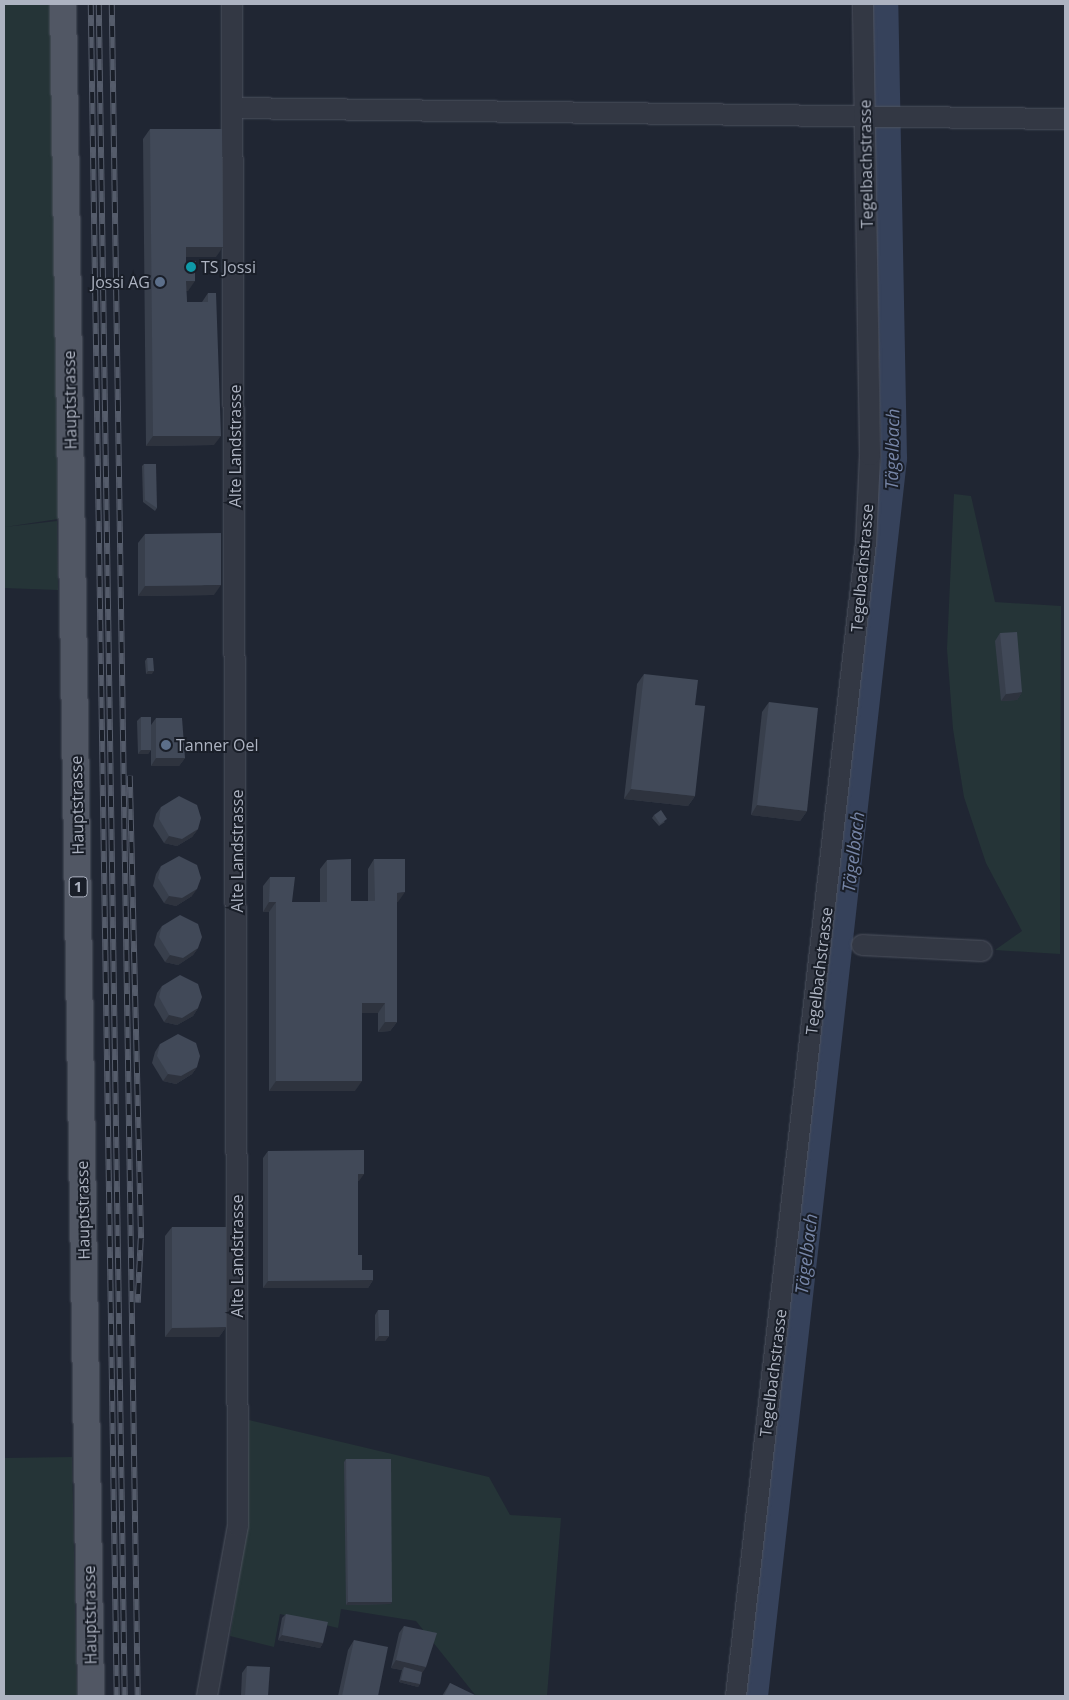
<!DOCTYPE html>
<meta charset="utf-8">
<style>
body{margin:0}
#map{position:relative;width:1069px;height:1700px;overflow:hidden;background:#202633;font-family:"Open Sans",sans-serif}
div>[style]{position:absolute}
.green>*{inset:0;background:#253437}
.river>*{height:26px;margin:-13px;padding:0 13px;transform-origin:13px;border-radius:13px;background:#36425b}
.roads{filter:drop-shadow(0 0 1px #4e535f) drop-shadow(0 0 1px #4e535f)}
.minor>*{height:20px;margin:-10px;padding:0 10px;transform-origin:10px;border-radius:10px;background:#333844}
.major>*{height:26px;margin:-13px;padding:0 13px;transform-origin:13px;border-radius:13px;background:#515764}
.rail>*{height:5.5px;margin-top:-2.75px;transform-origin:0;background:repeating-linear-gradient(90deg,#191e28 0 11px,#555c6b 0 22px);box-sizing:border-box;border-block:1px solid #555c6b}
.wall>*{inset:0;background:#383f4c}
.shaded-wall>*{inset:0;background:#2e333e}
.building>*{inset:0;background:#414958}
.dots>*{width:14px;height:14px;translate:-50% -50%;box-sizing:border-box;border:2px solid #191e28;border-radius:50%}
span{translate:-50% -50%;white-space:nowrap;text-align:center;line-height:1.15;-webkit-text-stroke:4px #191e28;paint-order:stroke}
.shield-label span{padding:1px 4px;background:#191e28;border:1px solid;border-radius:4px;-webkit-text-stroke-width:0}
.shield-label{font-size:15px;color:#adb3c1;font-weight:700}
.street-label{font-size:16px;color:#adb3c1}
.poi-label{font-size:16px;color:#adb3c1}
.left{translate:0 -50%;text-align:left}
.right{translate:-100% -50%;text-align:right}
.water-label{font-size:18px;color:#7786a8;font-style:italic}
.frame{position:absolute;inset:0;border:5px solid #adb3c1;pointer-events:none}
</style>
<div id="map">
<div class="green">
<i style="clip-path:polygon(4px 4px,51px 4px,58px 519px,5px 527px,57px 521px,58px 590px,4px 588px)"></i>
<i style="clip-path:polygon(954px 494px,971px 496px,995px 602px,1061px 606px,1060px 954px,995px 950px,1022px 931px,986px 863px,964px 797px,953px 729px,947px 649px)"></i>
<i style="clip-path:polygon(249px 1420px,489px 1477px,510px 1515px,561px 1518px,547px 1696px,476px 1696px,416px 1621px,341px 1609px,338px 1628px,280px 1614px,274px 1647px,230px 1636px,246px 1530px)"></i>
<i style="clip-path:polygon(72px 1457px,77px 1696px,4px 1696px,4px 1458px)"></i>
</div>
<div class="river">
<i style="left:755px;top:1696px;width:1246px;rotate:-83.59deg"></i>
<i style="left:894px;top:458px;width:454px;rotate:-91.1deg"></i>
</div>
<div class="roads">
<div class="minor">
<i style="left:233px;top:108px;width:832px;rotate:0.76deg"></i>
<i style="left:862px;top:945px;width:120px;rotate:2.9deg"></i>
<i style="left:207px;top:1696px;width:173px;rotate:-79.7deg"></i>
<i style="left:238px;top:1526px;width:1522px;rotate:-90.23deg"></i>
<i style="left:736px;top:1696px;width:1160px;rotate:-83.57deg"></i>
<i style="left:866px;top:543px;width:88px;rotate:-87.4deg"></i>
<i style="left:870px;top:455px;width:451px;rotate:-90.9deg"></i>
</div>
<div class="major">
<i style="left:63px;top:4px;width:1692px;rotate:89.05deg"></i>
</div>
</div>
<div class="rail">
<i style="left:91px;top:4px;width:1692px;rotate:89.12deg"></i>
<i style="left:99px;top:4px;width:1692px;rotate:89.12deg"></i>
<i style="left:112px;top:4px;width:1692px;rotate:89.12deg"></i>
<i style="left:130px;top:776px;width:463px;rotate:88.6deg"></i>
<i style="left:141px;top:1239px;width:64px;rotate:92.7deg"></i>
</div>
<div class="wall">
<i style="clip-path:polygon(150px 129px,216px 257px,186px 257px,186px 269px,189px 269px,189px 263px,191px 261px,196px 269px,188px 291px,186px 291px,187px 302px,202px 302px,208px 293px,214px 445px,146px 446px,143px 139px)"></i>
<i style="clip-path:polygon(144px 464px,157px 508px,155px 511px,143px 502px,142px 466px)"></i>
<i style="clip-path:polygon(145px 534px,214px 595px,138px 596px,138px 543px)"></i>
<i style="clip-path:polygon(1000px 633px,1022px 692px,1017px 700px,1001px 701px,995px 641px)"></i>
<i style="clip-path:polygon(147px 658px,152px 674px,146px 674px,145px 661px)"></i>
<i style="clip-path:polygon(644px 674px,695px 796px,688px 806px,624px 799px,637px 684px)"></i>
<i style="clip-path:polygon(769px 702px,807px 811px,800px 821px,751px 815px,762px 712px)"></i>
<i style="clip-path:polygon(141px 717px,151px 725px,156px 718px,185px 758px,179px 766px,151px 766px,151px 750px,148px 754px,138px 754px,137px 721px)"></i>
<i style="clip-path:polygon(161px 807px,198px 829px,192px 837px,177px 846px,164px 843px,153px 826px,156px 814px)"></i>
<i style="clip-path:polygon(654px 815px,665px 822px,659px 826px,652px 818px)"></i>
<i style="clip-path:polygon(374px 859px,398px 902px,397px 902px,397px 1022px,390px 1031px,378px 1032px,378px 1013px,362px 1013px,355px 1091px,269px 1091px,269px 912px,263px 912px,263px 886px,270px 877px,292px 902px,320px 902px,320px 869px,327px 860px,351px 901px,368px 901px,368px 869px)"></i>
<i style="clip-path:polygon(161px 866px,192px 896px,176px 906px,164px 903px,153px 886px,156px 874px)"></i>
<i style="clip-path:polygon(162px 926px,198px 948px,193px 955px,178px 965px,165px 962px,154px 945px,157px 933px)"></i>
<i style="clip-path:polygon(162px 986px,198px 1008px,193px 1016px,177px 1025px,164px 1022px,154px 1005px,157px 993px)"></i>
<i style="clip-path:polygon(160px 1044px,197px 1067px,192px 1074px,176px 1084px,163px 1081px,152px 1063px,155px 1052px)"></i>
<i style="clip-path:polygon(268px 1151px,359px 1181px,358px 1181px,358px 1255px,362px 1270px,373px 1280px,368px 1288px,263px 1288px,263px 1158px)"></i>
<i style="clip-path:polygon(172px 1227px,226px 1327px,219px 1337px,165px 1337px,165px 1236px)"></i>
<i style="clip-path:polygon(378px 1310px,389px 1336px,385px 1341px,375px 1341px,375px 1315px)"></i>
<i style="clip-path:polygon(346px 1459px,391px 1604px,346px 1605px,344px 1462px)"></i>
<i style="clip-path:polygon(286px 1614px,323px 1643px,320px 1648px,278px 1640px,282px 1618px)"></i>
<i style="clip-path:polygon(404px 1626px,426px 1667px,422px 1672px,420px 1684px,418px 1687px,399px 1682px,402px 1670px,391px 1668px,399px 1633px)"></i>
<i style="clip-path:polygon(354px 1640px,378px 1696px,338px 1696px,348px 1650px)"></i>
<i style="clip-path:polygon(247px 1666px,268px 1696px,241px 1696px,242px 1673px)"></i>
<i style="clip-path:polygon(450px 1683px,475px 1696px,442px 1696px)"></i>
</div>
<div class="shaded-wall">
<i style="clip-path:polygon(186px 247px,223px 247px,216px 257px,179px 257px)"></i>
<i style="clip-path:polygon(186px 281px,195px 281px,188px 291px,180px 291px)"></i>
<i style="clip-path:polygon(153px 436px,221px 436px,214px 445px,146px 446px)"></i>
<i style="clip-path:polygon(221px 585px,214px 595px,138px 596px,145px 586px)"></i>
<i style="clip-path:polygon(148px 671px,154px 671px,152px 674px,146px 674px)"></i>
<i style="clip-path:polygon(1022px 692px,1017px 700px,1001px 701px,1006px 694px)"></i>
<i style="clip-path:polygon(141px 750px,151px 750px,148px 754px,138px 754px)"></i>
<i style="clip-path:polygon(156px 758px,185px 758px,179px 766px,151px 766px)"></i>
<i style="clip-path:polygon(631px 789px,695px 796px,688px 806px,624px 799px)"></i>
<i style="clip-path:polygon(757px 805px,807px 811px,800px 821px,751px 815px)"></i>
<i style="clip-path:polygon(198px 829px,192px 837px,177px 846px,164px 843px,169px 836px)"></i>
<i style="clip-path:polygon(197px 889px,192px 896px,176px 906px,164px 903px,169px 896px)"></i>
<i style="clip-path:polygon(405px 892px,398px 902px,390px 902px,397px 893px)"></i>
<i style="clip-path:polygon(269px 902px,276px 902px,269px 912px,263px 912px)"></i>
<i style="clip-path:polygon(198px 948px,193px 955px,178px 965px,165px 962px,170px 955px)"></i>
<i style="clip-path:polygon(362px 1003px,385px 1003px,378px 1013px,355px 1013px)"></i>
<i style="clip-path:polygon(198px 1008px,193px 1016px,177px 1025px,164px 1022px,169px 1015px)"></i>
<i style="clip-path:polygon(385px 1022px,397px 1022px,390px 1031px,378px 1032px)"></i>
<i style="clip-path:polygon(197px 1067px,192px 1074px,176px 1084px,163px 1081px,168px 1074px)"></i>
<i style="clip-path:polygon(276px 1081px,362px 1081px,355px 1091px,269px 1091px)"></i>
<i style="clip-path:polygon(358px 1174px,364px 1174px,359px 1181px,353px 1181px)"></i>
<i style="clip-path:polygon(373px 1280px,368px 1288px,263px 1288px,268px 1281px)"></i>
<i style="clip-path:polygon(226px 1327px,219px 1337px,165px 1337px,172px 1328px)"></i>
<i style="clip-path:polygon(379px 1336px,389px 1336px,385px 1341px,375px 1341px)"></i>
<i style="clip-path:polygon(348px 1602px,392px 1602px,391px 1604px,346px 1605px)"></i>
<i style="clip-path:polygon(282px 1635px,323px 1643px,320px 1648px,278px 1640px)"></i>
<i style="clip-path:polygon(396px 1660px,426px 1667px,421px 1675px,404px 1667px,402px 1670px,391px 1668px)"></i>
<i style="clip-path:polygon(401px 1680px,420px 1684px,418px 1687px,399px 1682px)"></i>
</div>
<div class="building">
<i style="clip-path:polygon(150px 129px,222px 129px,223px 247px,186px 247px,186px 269px,195px 269px,195px 281px,186px 281px,187px 302px,208px 302px,208px 293px,216px 293px,221px 436px,153px 436px)"></i>
<i style="clip-path:polygon(191px 261px,196px 261px,196px 269px,191px 269px)"></i>
<i style="clip-path:polygon(144px 464px,156px 464px,157px 508px,145px 500px)"></i>
<i style="clip-path:polygon(221px 533px,221px 585px,145px 586px,145px 534px)"></i>
<i style="clip-path:polygon(1017px 632px,1022px 692px,1006px 694px,1000px 633px)"></i>
<i style="clip-path:polygon(147px 658px,153px 658px,154px 671px,148px 671px)"></i>
<i style="clip-path:polygon(644px 674px,698px 680px,695px 705px,705px 706px,695px 796px,631px 789px)"></i>
<i style="clip-path:polygon(769px 702px,818px 708px,807px 811px,757px 805px)"></i>
<i style="clip-path:polygon(141px 717px,151px 717px,151px 750px,141px 750px)"></i>
<i style="clip-path:polygon(156px 718px,182px 718px,185px 758px,156px 758px)"></i>
<i style="clip-path:polygon(179px 796px,197px 805px,201px 818px,198px 829px,182px 839px,169px 836px,159px 819px,161px 807px)"></i>
<i style="clip-path:polygon(661px 810px,667px 819px,660px 824px,654px 815px)"></i>
<i style="clip-path:polygon(179px 856px,197px 865px,201px 878px,197px 889px,182px 898px,169px 896px,158px 878px,161px 866px)"></i>
<i style="clip-path:polygon(351px 859px,351px 901px,375px 901px,374px 859px,405px 859px,405px 892px,397px 893px,397px 1022px,385px 1022px,385px 1003px,362px 1003px,362px 1081px,276px 1081px,276px 902px,269px 902px,270px 877px,295px 877px,292px 902px,327px 902px,327px 860px)"></i>
<i style="clip-path:polygon(180px 915px,198px 924px,202px 937px,198px 948px,183px 958px,170px 955px,159px 937px,162px 926px)"></i>
<i style="clip-path:polygon(180px 975px,198px 984px,202px 997px,198px 1008px,182px 1018px,169px 1015px,159px 997px,162px 986px)"></i>
<i style="clip-path:polygon(178px 1034px,196px 1043px,200px 1056px,197px 1067px,181px 1076px,168px 1074px,157px 1056px,160px 1044px)"></i>
<i style="clip-path:polygon(364px 1150px,364px 1174px,358px 1174px,358px 1255px,362px 1255px,362px 1270px,373px 1270px,373px 1280px,268px 1281px,268px 1151px)"></i>
<i style="clip-path:polygon(172px 1227px,226px 1227px,226px 1327px,172px 1328px)"></i>
<i style="clip-path:polygon(378px 1310px,389px 1310px,389px 1336px,379px 1336px)"></i>
<i style="clip-path:polygon(346px 1459px,391px 1459px,392px 1602px,348px 1602px)"></i>
<i style="clip-path:polygon(286px 1614px,328px 1622px,323px 1643px,282px 1635px)"></i>
<i style="clip-path:polygon(404px 1626px,437px 1633px,426px 1667px,396px 1660px)"></i>
<i style="clip-path:polygon(354px 1640px,388px 1647px,378px 1696px,342px 1696px)"></i>
<i style="clip-path:polygon(247px 1666px,270px 1667px,268px 1696px,245px 1696px)"></i>
<i style="clip-path:polygon(404px 1667px,422px 1672px,420px 1684px,401px 1680px)"></i>
<i style="clip-path:polygon(450px 1683px,475px 1695px,475px 1696px,444px 1696px)"></i>
</div>
<div class="dots">
<i style="left:191px;top:267px;background:#0f9aa8"></i>
<i style="left:160px;top:282px;background:#5c6f8a"></i>
<i style="left:166px;top:745px;background:#5c6f8a"></i>
</div>
<div class="shield-label">
<span style="left:78px;top:887px">1</span>
</div>
<div class="street-label">
<span style="left:866px;top:164px;rotate:-91deg">Tegelbachstrasse</span>
<span style="left:70px;top:400px;rotate:-91deg">Hauptstrasse</span>
<span style="left:235px;top:446px;rotate:-90deg">Alte Landstrasse</span>
<span style="left:862px;top:568px;rotate:-85deg">Tegelbachstrasse</span>
<span style="left:77px;top:805px;rotate:-91deg">Hauptstrasse</span>
<span style="left:237px;top:851px;rotate:-90deg">Alte Landstrasse</span>
<span style="left:819px;top:971px;rotate:-83deg">Tegelbachstrasse</span>
<span style="left:83px;top:1210px;rotate:-91deg">Hauptstrasse</span>
<span style="left:237px;top:1256px;rotate:-90deg">Alte Landstrasse</span>
<span style="left:773px;top:1373px;rotate:-83deg">Tegelbachstrasse</span>
<span style="left:90px;top:1615px;rotate:-91deg">Hauptstrasse</span>
</div>
<div class="poi-label">
<span class="left" style="left:201px;top:267px">TS Jossi</span>
<span class="right" style="left:150px;top:282px">Jossi AG</span>
<span class="left" style="left:176px;top:745px">Tanner Oel</span>
</div>
<div class="water-label">
<span style="left:892px;top:449px;rotate:-89deg">Tägelbach</span>
<span style="left:853px;top:852px;rotate:-83deg">Tägelbach</span>
<span style="left:806px;top:1254px;rotate:-83deg">Tägelbach</span>
</div>
<div class="frame"></div>
</div>
